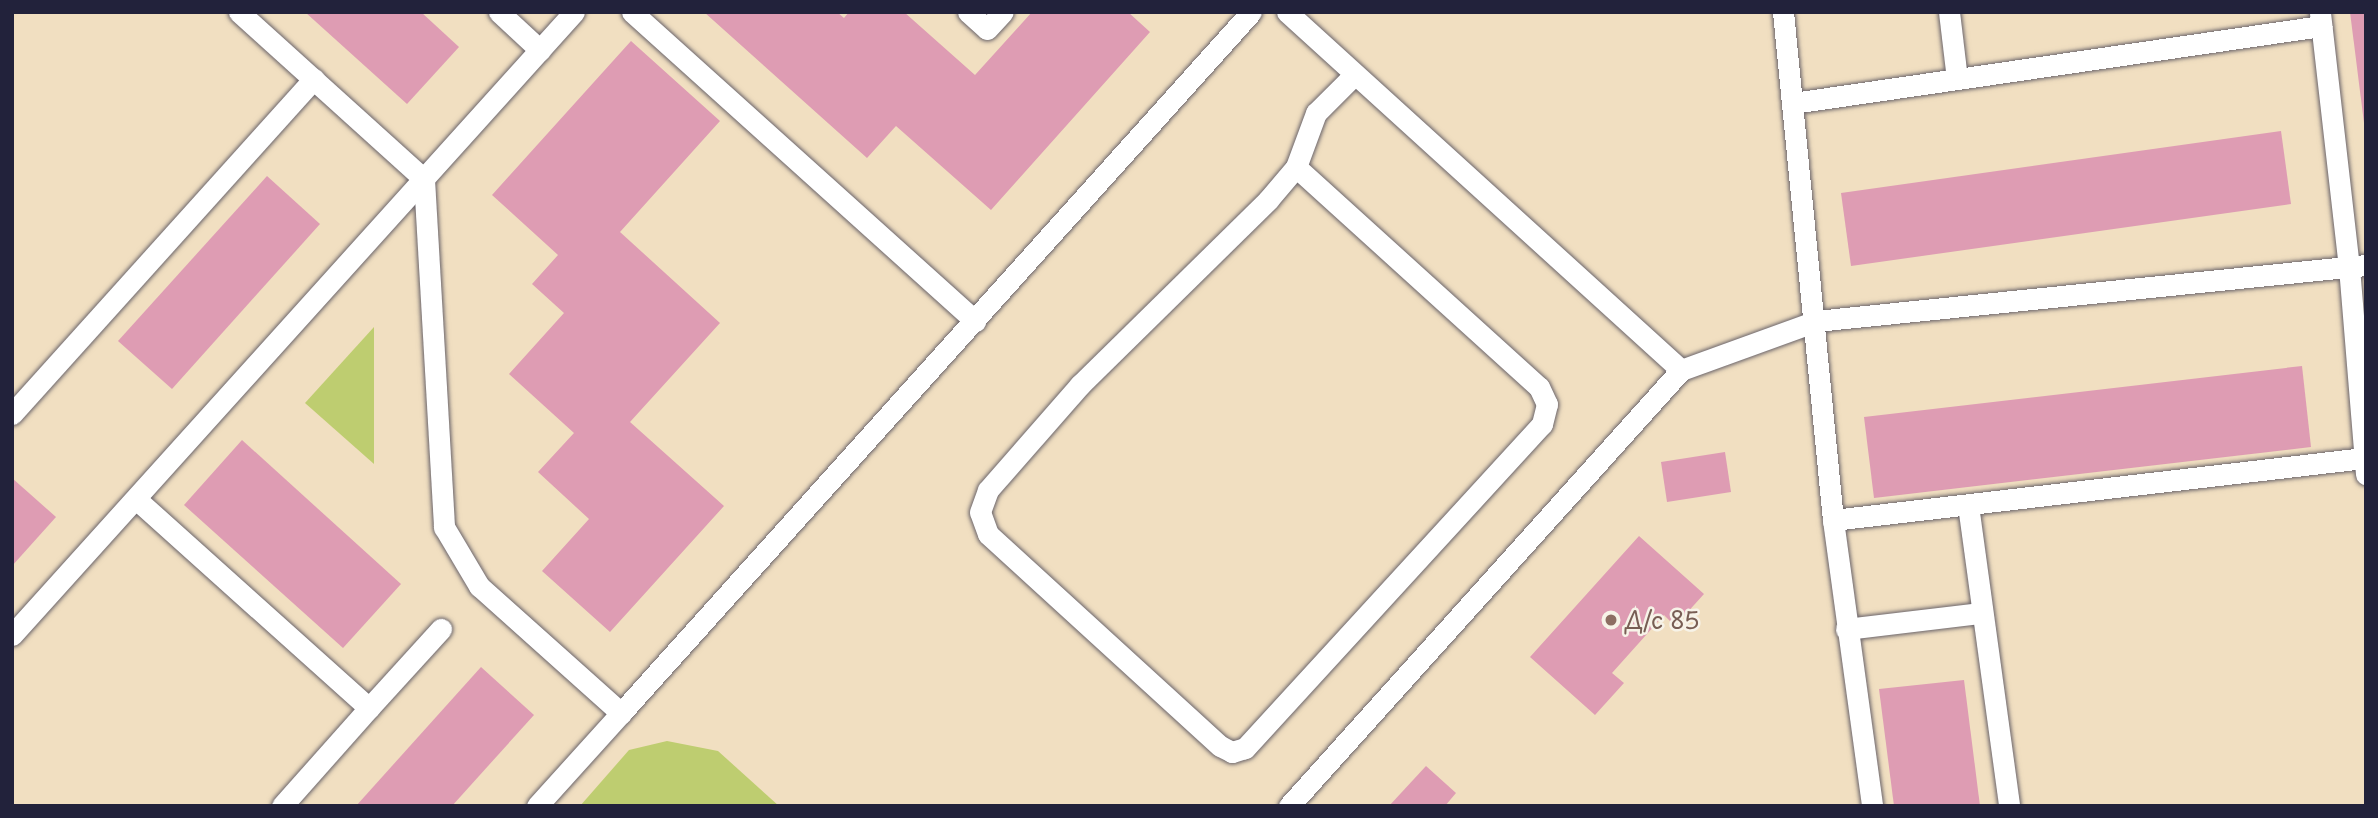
<!DOCTYPE html>
<meta charset="utf-8">
<style>
body{margin:0}
#map{position:relative;width:2378px;height:818px;overflow:hidden;background:#f1dfc1;font-family:"Playpen Sans",sans-serif}
div>[style]{position:absolute}
.green>*{inset:0;background:#becd70}
.building>*{inset:0;background:#de9cb3}
.roads{filter:drop-shadow(0 0 2px #6a646a) drop-shadow(0 0 2px #6a646a)}
.service>*{height:21px;margin:-10.5px;padding:0 10.5px;transform-origin:10.5px;border-radius:10.5px;background:#fff}
.dots>*{width:19px;height:19px;translate:-50% -50%;box-sizing:border-box;border:4px solid #f7f3e8;border-radius:50%}
span{translate:-50% -50%;white-space:nowrap;text-align:center;line-height:1.15;-webkit-text-stroke:5px #f7f3e8;paint-order:stroke}
.education-label{font-size:23px;color:#785e54}
.left{translate:0 -50%;text-align:left}
.frame{position:absolute;inset:0;border:14px solid #22223b;pointer-events:none}
</style>
<div id="map">
<div class="green">
<i style="clip-path:polygon(374px 327px,374px 464px,305px 403px)"></i>
<i style="clip-path:polygon(667px 741px,718px 751px,779px 806px,580px 806px,629px 750px)"></i>
</div>
<div class="building">
<i style="clip-path:polygon(305px 12px,421px 12px,459px 47px,407px 104px)"></i>
<i style="clip-path:polygon(704px 12px,837px 12px,844px 18px,849px 12px,904px 12px,975px 75px,1032px 12px,1128px 12px,1150px 32px,991px 210px,896px 126px,867px 158px)"></i>
<i style="clip-path:polygon(2350px 12px,2366px 12px,2366px 123px,2364px 123px)"></i>
<i style="clip-path:polygon(631px 41px,720px 121px,620px 232px,720px 323px,630px 422px,724px 506px,610px 632px,542px 571px,589px 519px,538px 472px,574px 433px,509px 374px,564px 313px,532px 284px,558px 255px,492px 195px)"></i>
<i style="clip-path:polygon(2281px 131px,2291px 204px,1851px 266px,1841px 193px)"></i>
<i style="clip-path:polygon(267px 176px,320px 224px,172px 389px,118px 341px)"></i>
<i style="clip-path:polygon(2302px 366px,2311px 447px,1874px 498px,1864px 417px)"></i>
<i style="clip-path:polygon(242px 440px,401px 584px,343px 648px,184px 505px)"></i>
<i style="clip-path:polygon(1725px 452px,1731px 492px,1667px 502px,1661px 462px)"></i>
<i style="clip-path:polygon(12px 478px,56px 517px,12px 566px)"></i>
<i style="clip-path:polygon(1639px 536px,1704px 594px,1675px 626px,1664px 615px,1612px 673px,1624px 683px,1595px 715px,1530px 657px)"></i>
<i style="clip-path:polygon(481px 667px,534px 715px,452px 806px,356px 806px)"></i>
<i style="clip-path:polygon(1964px 680px,1980px 806px,1894px 806px,1879px 689px)"></i>
<i style="clip-path:polygon(1426px 766px,1456px 793px,1445px 806px,1389px 806px)"></i>
</div>
<div class="roads">
<div class="service">
<i style="left:239px;top:12px;width:249px;rotate:42.1deg"></i>
<i style="left:424px;top:179px;width:349px;rotate:86.7deg"></i>
<i style="left:444px;top:527px;width:69px;rotate:59.3deg"></i>
<i style="left:479px;top:586px;width:191px;rotate:41.8deg"></i>
<i style="left:621px;top:713px;width:125px;rotate:132.1deg"></i>
<i style="left:499px;top:12px;width:56px;rotate:42.8deg"></i>
<i style="left:632px;top:12px;width:462px;rotate:42deg"></i>
<i style="left:968px;top:12px;width:25px;rotate:42deg"></i>
<i style="left:987px;top:29px;width:23px;rotate:-47deg"></i>
<i style="left:1287px;top:12px;width:532px;rotate:42.26deg"></i>
<i style="left:1783px;top:12px;width:510px;rotate:84.38deg"></i>
<i style="left:1833px;top:520px;width:289px;rotate:82.2deg"></i>
<i style="left:1949px;top:12px;width:67px;rotate:83.2deg"></i>
<i style="left:2320px;top:13px;width:256px;rotate:83.5deg"></i>
<i style="left:2349px;top:267px;width:208px;rotate:85.3deg"></i>
<i style="left:1793px;top:103px;width:534px;rotate:-8.3deg"></i>
<i style="left:1296px;top:167px;width:328px;rotate:42.2deg"></i>
<i style="left:1539px;top:387px;width:19px;rotate:65deg"></i>
<i style="left:1547px;top:404px;width:21px;rotate:104deg"></i>
<i style="left:1542px;top:424px;width:440px;rotate:132.5deg"></i>
<i style="left:1245px;top:748px;width:14px;rotate:163deg"></i>
<i style="left:1232px;top:752px;width:13px;rotate:-153deg"></i>
<i style="left:1220px;top:746px;width:314px;rotate:-137.6deg"></i>
<i style="left:988px;top:534px;width:23px;rotate:-110deg"></i>
<i style="left:980px;top:512px;width:23px;rotate:-70deg"></i>
<i style="left:988px;top:490px;width:140px;rotate:-48.8deg"></i>
<i style="left:1080px;top:385px;width:264px;rotate:-44.5deg"></i>
<i style="left:1268px;top:200px;width:43px;rotate:-49.7deg"></i>
<i style="left:1296px;top:167px;width:58px;rotate:-69.7deg"></i>
<i style="left:1316px;top:113px;width:54px;rotate:-45deg"></i>
<i style="left:12px;top:414px;width:451px;rotate:-48deg"></i>
<i style="left:136px;top:499px;width:313px;rotate:41.9deg"></i>
<i style="left:369px;top:708px;width:131px;rotate:131.6deg"></i>
<i style="left:1968px;top:505px;width:304px;rotate:82.2deg"></i>
<i style="left:1833px;top:520px;width:535px;rotate:-6.66deg"></i>
<i style="left:1846px;top:629px;width:136px;rotate:-6.8deg"></i>
<i style="left:12px;top:635px;width:839px;rotate:-47.95deg"></i>
<i style="left:369px;top:708px;width:107px;rotate:-47.7deg"></i>
<i style="left:621px;top:713px;width:942px;rotate:-48.05deg"></i>
<i style="left:1289px;top:806px;width:586px;rotate:-48.04deg"></i>
<i style="left:1681px;top:370px;width:144px;rotate:-19.9deg"></i>
<i style="left:1816px;top:321px;width:553px;rotate:-5.81deg"></i>
</div>
</div>
<div class="dots">
<i style="left:1611px;top:620px;background:#8d6e63"></i>
</div>
<div class="education-label">
<span class="left" style="left:1625px;top:620px">Д/с 85</span>
</div>
<div class="frame"></div>
</div>
